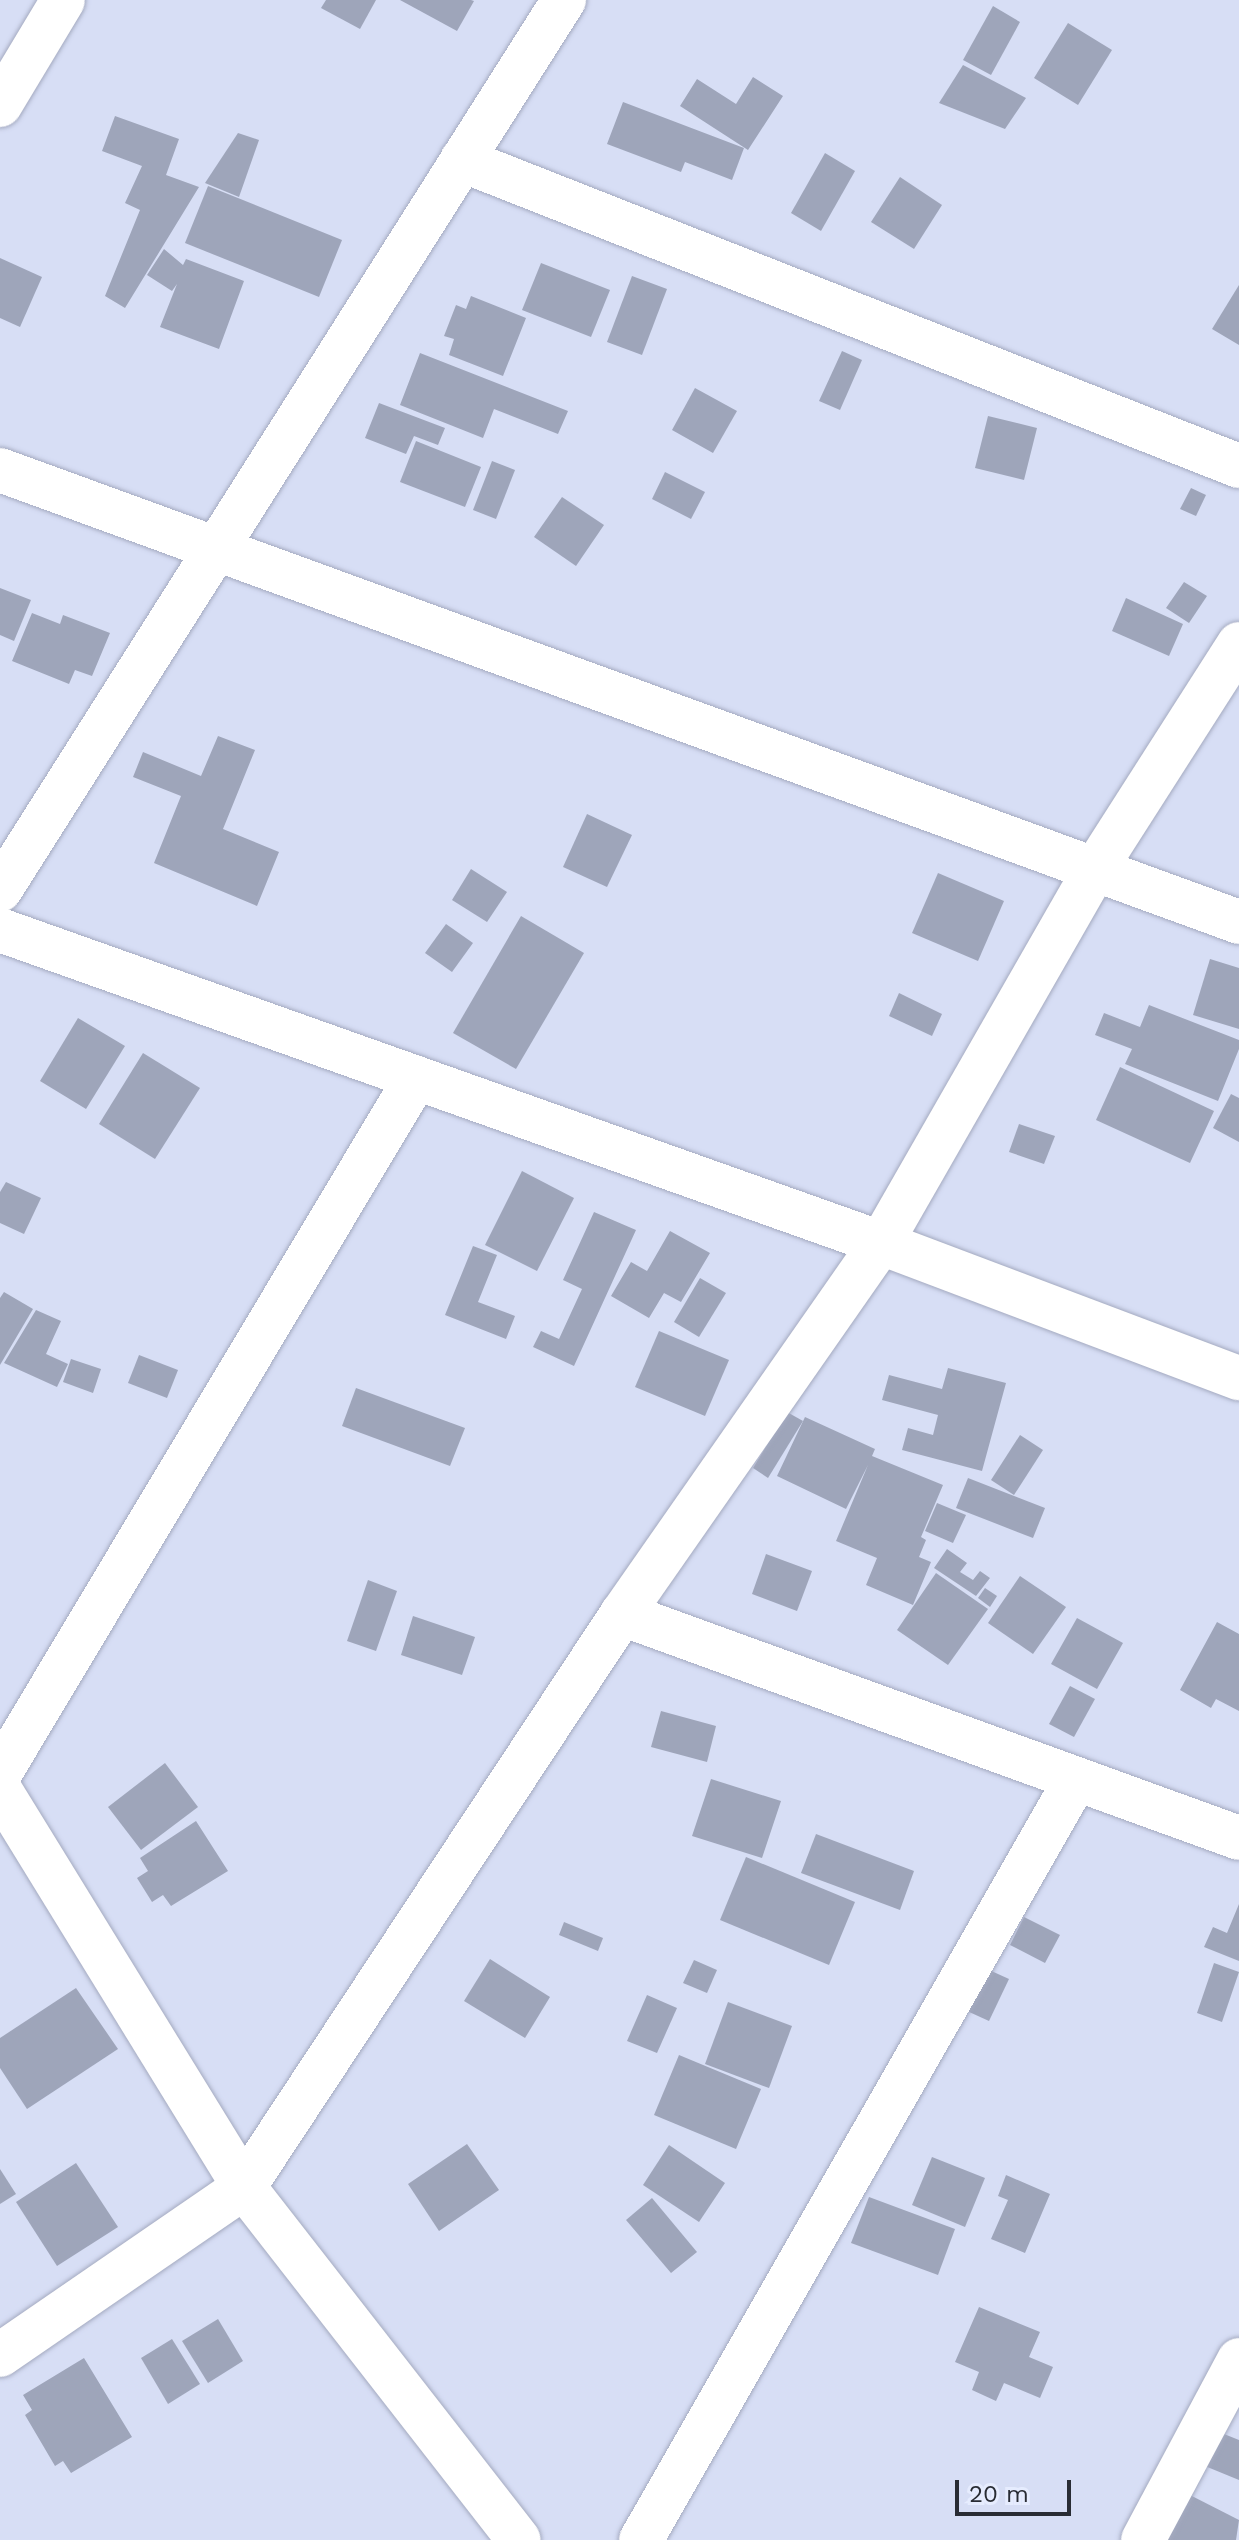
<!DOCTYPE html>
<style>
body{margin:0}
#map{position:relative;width:1239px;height:2540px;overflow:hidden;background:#d7def5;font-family:"Work Sans",sans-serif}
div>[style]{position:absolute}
.building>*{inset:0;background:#9ea5ba}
.roads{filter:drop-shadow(0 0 2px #a4aac0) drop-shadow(0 0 2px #a4aac0)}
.street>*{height:44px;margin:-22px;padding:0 22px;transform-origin:22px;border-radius:22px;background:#fff}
span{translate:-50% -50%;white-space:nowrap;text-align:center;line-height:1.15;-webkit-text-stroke:8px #e6ecfe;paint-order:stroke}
.scale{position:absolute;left:955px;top:2480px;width:116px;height:36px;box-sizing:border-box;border:4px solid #292c34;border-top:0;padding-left:10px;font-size:24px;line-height:28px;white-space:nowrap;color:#292c34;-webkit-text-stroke:6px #e6ecfe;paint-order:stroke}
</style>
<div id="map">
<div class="building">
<i style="clip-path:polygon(326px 0,376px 0,360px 29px,321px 8px)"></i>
<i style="clip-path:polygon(400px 0,471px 0,474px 1px,457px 31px)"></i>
<i style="clip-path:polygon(993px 6px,1020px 22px,991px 75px,963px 60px)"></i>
<i style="clip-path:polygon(1068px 23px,1112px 50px,1078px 105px,1034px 78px)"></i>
<i style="clip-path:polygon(963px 65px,1026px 98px,1005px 129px,939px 103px)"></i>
<i style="clip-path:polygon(753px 77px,783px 96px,748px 150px,680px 106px,697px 79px,736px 104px)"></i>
<i style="clip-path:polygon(623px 102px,744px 148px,732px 180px,685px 162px,681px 172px,607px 144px)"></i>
<i style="clip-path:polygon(115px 116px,179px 139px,166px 175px,199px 187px,125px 308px,105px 296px,140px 210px,125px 203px,142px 166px,102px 151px)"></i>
<i style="clip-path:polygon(238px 133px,259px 140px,239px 197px,205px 183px)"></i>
<i style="clip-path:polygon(825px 153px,855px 171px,821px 231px,791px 213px)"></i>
<i style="clip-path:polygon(900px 177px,942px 205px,914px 249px,871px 222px)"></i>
<i style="clip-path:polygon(208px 186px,342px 240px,319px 297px,185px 243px)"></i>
<i style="clip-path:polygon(164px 249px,183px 265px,186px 259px,244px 281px,219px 349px,160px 327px,177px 284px,172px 291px,147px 275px)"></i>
<i style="clip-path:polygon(0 258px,42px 277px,20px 327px,0 318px)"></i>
<i style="clip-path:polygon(541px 263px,610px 290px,591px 337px,522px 310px)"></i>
<i style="clip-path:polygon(632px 276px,667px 289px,642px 355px,607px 342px)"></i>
<i style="clip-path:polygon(1239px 285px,1239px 345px,1212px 329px)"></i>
<i style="clip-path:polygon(471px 296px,526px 318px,503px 376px,449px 355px,454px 339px,444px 336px,456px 305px,466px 309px)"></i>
<i style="clip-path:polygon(842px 351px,862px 360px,840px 410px,819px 401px)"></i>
<i style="clip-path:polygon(420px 353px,568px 411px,558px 434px,494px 409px,483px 438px,400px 405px)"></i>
<i style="clip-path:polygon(695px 388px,737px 411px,713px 453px,672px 430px)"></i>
<i style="clip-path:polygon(379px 403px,445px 428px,438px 445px,414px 436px,406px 454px,365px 438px)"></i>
<i style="clip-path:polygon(988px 416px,1037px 428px,1024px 480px,975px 468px)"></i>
<i style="clip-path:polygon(416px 441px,481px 467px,465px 507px,400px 482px)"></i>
<i style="clip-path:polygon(492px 461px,515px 470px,496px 519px,473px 510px)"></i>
<i style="clip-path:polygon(665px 472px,705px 492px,691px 519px,652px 499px)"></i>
<i style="clip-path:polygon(1191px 488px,1206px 495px,1196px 516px,1180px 509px)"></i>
<i style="clip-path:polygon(562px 497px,604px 525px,576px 566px,534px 537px)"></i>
<i style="clip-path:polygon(1184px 582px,1207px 596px,1189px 623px,1166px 608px)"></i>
<i style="clip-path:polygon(0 588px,31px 600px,14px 641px,0 635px)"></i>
<i style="clip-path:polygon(1126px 598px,1183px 624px,1169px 656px,1112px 631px)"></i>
<i style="clip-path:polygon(32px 613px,60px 624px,63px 615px,110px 633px,92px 676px,75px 670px,69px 684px,12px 661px)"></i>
<i style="clip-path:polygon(218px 736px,255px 750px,223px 829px,279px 852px,257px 906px,154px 863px,181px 796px,133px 777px,143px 752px,201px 776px)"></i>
<i style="clip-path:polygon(587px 814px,632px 835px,607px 887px,563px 867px)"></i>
<i style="clip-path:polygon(471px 869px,507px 892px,487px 922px,452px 900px)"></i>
<i style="clip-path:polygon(938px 873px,1004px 901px,978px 961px,912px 933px)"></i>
<i style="clip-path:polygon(521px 916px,584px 953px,516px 1069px,453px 1033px)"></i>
<i style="clip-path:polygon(446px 924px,473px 943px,452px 972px,425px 953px)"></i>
<i style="clip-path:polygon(1210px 959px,1239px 968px,1239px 1029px,1193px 1015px)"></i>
<i style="clip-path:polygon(899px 993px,942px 1014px,932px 1036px,889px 1016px)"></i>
<i style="clip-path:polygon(1149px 1005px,1239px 1040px,1239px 1049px,1218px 1101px,1125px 1064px,1132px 1049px,1095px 1035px,1104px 1013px,1140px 1027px)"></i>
<i style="clip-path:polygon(78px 1018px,125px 1046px,86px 1109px,40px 1081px)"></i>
<i style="clip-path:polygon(143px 1053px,200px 1088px,155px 1159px,99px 1124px)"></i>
<i style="clip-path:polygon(1120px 1067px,1214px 1111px,1190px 1163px,1096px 1120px)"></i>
<i style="clip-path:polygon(1231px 1094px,1239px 1098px,1239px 1142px,1213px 1128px)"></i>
<i style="clip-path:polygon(1019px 1124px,1055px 1136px,1044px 1164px,1009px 1152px)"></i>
<i style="clip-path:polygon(522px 1171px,574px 1198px,537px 1271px,485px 1245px)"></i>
<i style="clip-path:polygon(6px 1182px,41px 1198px,24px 1234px,0 1223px,0 1192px)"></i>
<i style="clip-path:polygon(594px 1212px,636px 1230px,574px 1366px,533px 1347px,541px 1331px,559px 1339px,582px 1289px,563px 1280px)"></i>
<i style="clip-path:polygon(670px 1231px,710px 1253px,681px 1302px,664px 1293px,649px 1318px,611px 1296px,631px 1262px,647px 1271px)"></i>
<i style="clip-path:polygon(473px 1246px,497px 1255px,478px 1302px,515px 1316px,506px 1339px,445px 1315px)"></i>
<i style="clip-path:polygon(700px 1278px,726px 1293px,699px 1337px,674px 1322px)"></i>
<i style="clip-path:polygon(4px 1292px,33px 1309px,0 1365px,0 1298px)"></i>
<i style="clip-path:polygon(36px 1310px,61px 1321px,46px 1354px,68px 1364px,57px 1387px,4px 1363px)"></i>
<i style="clip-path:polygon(659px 1331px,729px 1360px,705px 1416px,635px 1387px)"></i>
<i style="clip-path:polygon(139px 1355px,178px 1370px,167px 1398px,128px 1383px)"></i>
<i style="clip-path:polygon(71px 1359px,101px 1369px,93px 1393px,63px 1382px)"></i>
<i style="clip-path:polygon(948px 1368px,1006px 1383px,982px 1471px,902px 1450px,908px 1428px,933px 1435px,938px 1415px,882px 1400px,889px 1375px,942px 1389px)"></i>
<i style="clip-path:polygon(356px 1388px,465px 1428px,450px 1466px,342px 1426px)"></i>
<i style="clip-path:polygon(787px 1412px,803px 1421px,768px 1478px,753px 1468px)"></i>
<i style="clip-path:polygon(805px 1417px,875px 1449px,872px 1456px,943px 1485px,921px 1537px,926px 1540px,919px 1557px,931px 1562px,913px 1605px,866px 1585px,877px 1558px,836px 1541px,868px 1465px,846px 1509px,777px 1476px)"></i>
<i style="clip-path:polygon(1020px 1435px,1043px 1450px,1014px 1495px,991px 1480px)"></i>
<i style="clip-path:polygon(968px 1478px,1045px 1508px,1033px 1538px,956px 1508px)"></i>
<i style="clip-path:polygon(937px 1503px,966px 1515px,953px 1543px,925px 1531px)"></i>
<i style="clip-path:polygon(947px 1549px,967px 1563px,960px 1572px,973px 1580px,980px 1571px,990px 1578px,976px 1596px,934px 1568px)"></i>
<i style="clip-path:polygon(766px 1554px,812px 1571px,797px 1611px,752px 1594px)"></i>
<i style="clip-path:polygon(936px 1573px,988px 1609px,948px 1665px,897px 1630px)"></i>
<i style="clip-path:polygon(1020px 1576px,1066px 1607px,1033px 1654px,988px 1623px)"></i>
<i style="clip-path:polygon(368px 1580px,397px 1591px,376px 1651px,347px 1641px)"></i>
<i style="clip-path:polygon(985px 1588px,997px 1596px,990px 1607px,978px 1598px)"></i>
<i style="clip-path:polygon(413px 1616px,475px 1637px,462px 1675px,401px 1655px)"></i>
<i style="clip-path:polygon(1077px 1618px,1123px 1643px,1097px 1689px,1051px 1664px)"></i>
<i style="clip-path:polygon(1217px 1622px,1239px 1634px,1239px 1711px,1216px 1699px,1211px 1708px,1180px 1690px)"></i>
<i style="clip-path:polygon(1070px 1686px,1095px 1699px,1074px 1737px,1049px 1724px)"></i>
<i style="clip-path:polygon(661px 1711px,716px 1726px,707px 1762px,651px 1747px)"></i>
<i style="clip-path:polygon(165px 1763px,198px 1807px,141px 1850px,108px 1807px)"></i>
<i style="clip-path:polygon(711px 1779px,781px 1801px,762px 1858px,692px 1836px)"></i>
<i style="clip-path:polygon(196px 1821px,228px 1871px,171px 1906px,163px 1895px,152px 1902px,137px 1878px,148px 1871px,140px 1858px)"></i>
<i style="clip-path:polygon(816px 1834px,914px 1871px,900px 1910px,801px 1873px)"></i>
<i style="clip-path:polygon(746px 1857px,855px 1902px,829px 1965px,720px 1920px)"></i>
<i style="clip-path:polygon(1239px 1904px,1239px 1961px,1204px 1947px,1213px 1927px,1227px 1933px)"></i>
<i style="clip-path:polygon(1024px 1917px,1060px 1935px,1045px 1963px,1010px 1945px)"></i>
<i style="clip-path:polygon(564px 1922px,603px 1938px,598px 1951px,559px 1935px)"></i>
<i style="clip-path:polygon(490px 1959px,550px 1997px,525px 2038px,464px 2001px)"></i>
<i style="clip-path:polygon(694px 1960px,717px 1970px,707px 1993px,683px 1983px)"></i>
<i style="clip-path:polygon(1214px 1963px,1239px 1972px,1222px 2022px,1197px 2013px)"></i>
<i style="clip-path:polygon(987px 1969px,1009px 1979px,989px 2021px,967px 2011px)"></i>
<i style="clip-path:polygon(76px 1988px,118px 2049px,27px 2109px,0 2068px,0 2038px)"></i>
<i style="clip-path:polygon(647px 1995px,677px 2008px,657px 2053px,627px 2041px)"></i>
<i style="clip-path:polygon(728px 2002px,792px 2026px,769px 2088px,705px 2064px)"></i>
<i style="clip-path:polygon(679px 2055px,761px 2089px,736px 2149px,654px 2115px)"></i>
<i style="clip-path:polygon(467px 2144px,499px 2190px,439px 2231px,408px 2184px)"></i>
<i style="clip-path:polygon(669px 2145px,725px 2183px,699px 2222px,643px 2185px)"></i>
<i style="clip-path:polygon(932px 2157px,985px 2178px,965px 2227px,912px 2205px)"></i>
<i style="clip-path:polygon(76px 2163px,118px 2227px,57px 2266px,16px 2202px)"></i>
<i style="clip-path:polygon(0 2169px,16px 2194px,0 2204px)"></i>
<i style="clip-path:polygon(1006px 2175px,1050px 2194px,1025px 2253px,991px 2239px,1008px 2200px,998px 2196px)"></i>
<i style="clip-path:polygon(869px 2197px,955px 2229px,938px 2275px,851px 2243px)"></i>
<i style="clip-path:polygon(652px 2198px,697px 2252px,671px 2273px,626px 2220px)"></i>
<i style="clip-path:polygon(979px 2307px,1040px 2332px,1029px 2357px,1053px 2367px,1040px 2398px,1004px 2383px,996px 2401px,972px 2390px,979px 2372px,955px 2362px)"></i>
<i style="clip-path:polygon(218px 2319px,243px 2361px,208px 2383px,182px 2341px)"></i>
<i style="clip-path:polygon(172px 2339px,200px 2384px,168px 2404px,141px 2358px)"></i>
<i style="clip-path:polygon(84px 2358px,132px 2437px,71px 2473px,63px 2461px,55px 2466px,25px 2415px,32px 2410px,23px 2395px)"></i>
<i style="clip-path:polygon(1214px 2430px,1239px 2440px,1239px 2480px,1200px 2464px)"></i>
<i style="clip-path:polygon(1186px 2493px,1239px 2520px,1236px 2540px,1161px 2540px)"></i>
</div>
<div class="roads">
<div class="street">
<i style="left:0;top:105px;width:122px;rotate:-59deg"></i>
<i style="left:462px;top:160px;width:835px;rotate:21.5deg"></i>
<i style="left:0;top:470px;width:1319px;rotate:20.04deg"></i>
<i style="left:0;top:890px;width:1054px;rotate:-57.64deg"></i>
<i style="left:0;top:930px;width:935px;rotate:19.56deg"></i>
<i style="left:881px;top:1243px;width:383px;rotate:20.7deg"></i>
<i style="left:622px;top:1614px;width:656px;rotate:19.95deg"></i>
<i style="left:0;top:1773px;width:810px;rotate:-59.1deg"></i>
<i style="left:0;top:1790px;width:466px;rotate:58.4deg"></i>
<i style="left:244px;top:2187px;width:447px;rotate:52.1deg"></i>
<i style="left:0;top:2355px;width:296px;rotate:-34.5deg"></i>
<i style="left:244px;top:2187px;width:686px;rotate:-56.59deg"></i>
<i style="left:622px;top:1614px;width:452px;rotate:-55.1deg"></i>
<i style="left:881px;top:1243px;width:431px;rotate:-60.2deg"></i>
<i style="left:1095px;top:869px;width:267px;rotate:-57.4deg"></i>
<i style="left:641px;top:2540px;width:874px;rotate:-60.24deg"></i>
<i style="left:1143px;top:2540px;width:204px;rotate:-61.9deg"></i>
</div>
</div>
<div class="scale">20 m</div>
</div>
